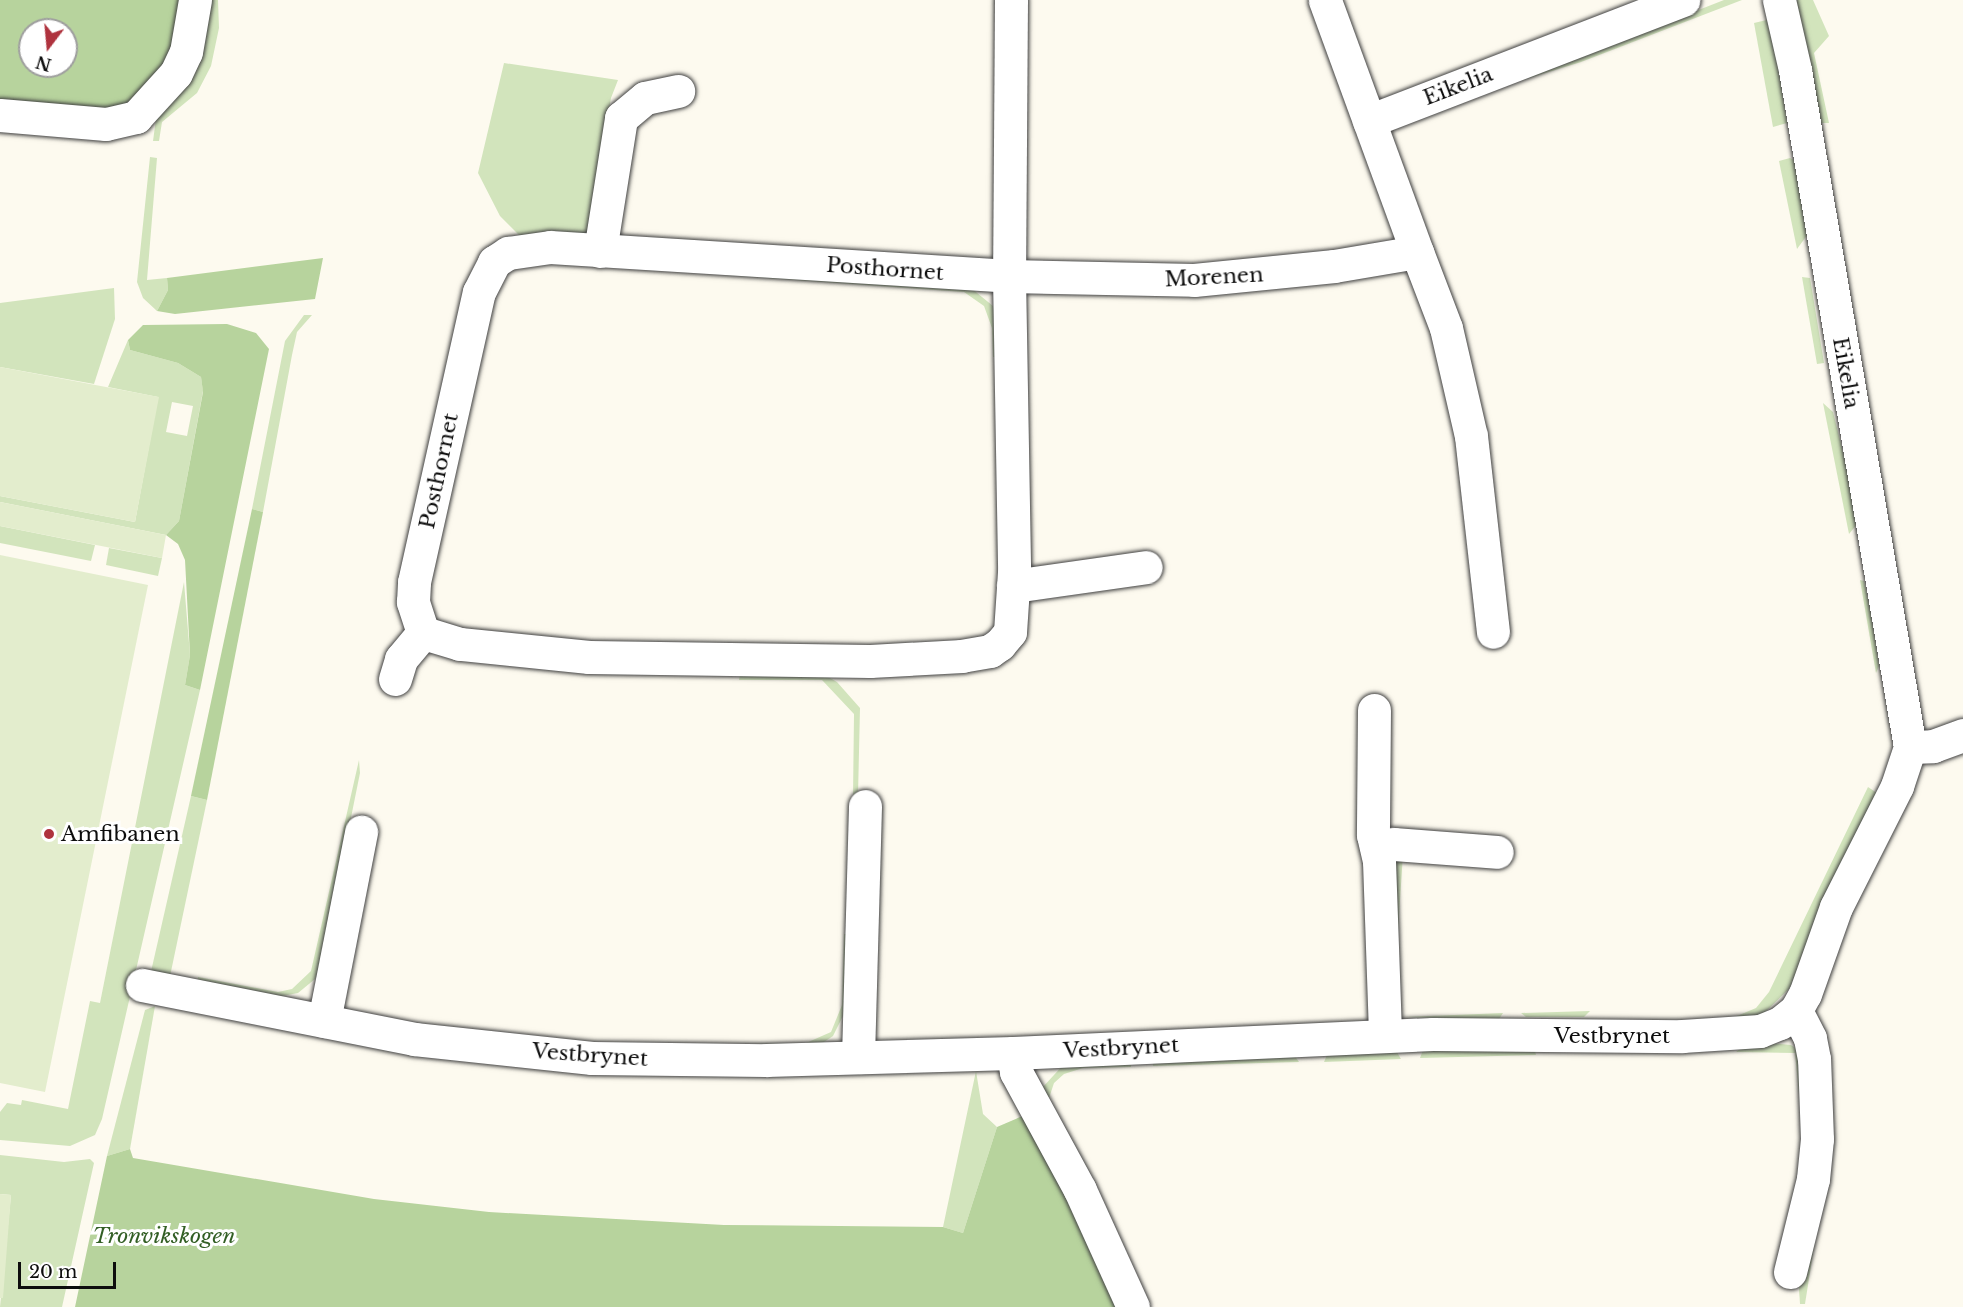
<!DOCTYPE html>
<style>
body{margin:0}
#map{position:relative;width:1963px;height:1307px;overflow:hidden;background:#fdfaef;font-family:"Libre Baskerville",serif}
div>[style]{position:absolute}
.green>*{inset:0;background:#d2e4bc}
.forest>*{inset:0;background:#b7d39d}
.pitch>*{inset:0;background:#e3edcd}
.roads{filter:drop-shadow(0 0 2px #404040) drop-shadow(0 0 2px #404040)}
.minor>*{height:33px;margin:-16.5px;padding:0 16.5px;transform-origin:16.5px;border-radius:16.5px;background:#fff}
.dots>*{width:16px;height:16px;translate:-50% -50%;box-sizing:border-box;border:3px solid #fff;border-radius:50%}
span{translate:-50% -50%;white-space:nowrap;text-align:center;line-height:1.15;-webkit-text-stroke:6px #fff;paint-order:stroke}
.street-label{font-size:21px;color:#0d0d0d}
.poi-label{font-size:21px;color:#0d0d0d}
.left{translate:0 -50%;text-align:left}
.park-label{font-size:21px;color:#325e24;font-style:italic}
.north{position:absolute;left:18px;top:18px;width:60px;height:60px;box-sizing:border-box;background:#fff;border:2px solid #9e9e9e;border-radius:50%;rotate:196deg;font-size:16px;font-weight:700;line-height:24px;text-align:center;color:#0d0d0d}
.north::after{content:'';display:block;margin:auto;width:21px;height:27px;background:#af333e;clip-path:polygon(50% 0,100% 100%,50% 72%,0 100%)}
.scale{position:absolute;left:18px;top:1262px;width:98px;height:27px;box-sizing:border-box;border:3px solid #0d0d0d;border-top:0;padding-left:8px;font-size:18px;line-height:21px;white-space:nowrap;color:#0d0d0d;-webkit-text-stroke:4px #fff;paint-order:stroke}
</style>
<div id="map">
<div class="green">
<i style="clip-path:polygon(204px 0,218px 0,219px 28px,211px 66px,197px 93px,162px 122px,159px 141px,153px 141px,156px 119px)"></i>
<i style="clip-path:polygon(1724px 0,1742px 0,1581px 62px,1510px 84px)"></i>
<i style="clip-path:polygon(1792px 0,1813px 0,1829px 36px,1814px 53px,1829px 123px,1814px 123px)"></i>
<i style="clip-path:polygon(1771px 19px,1787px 123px,1773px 127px,1754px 23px)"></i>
<i style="clip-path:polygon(504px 63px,618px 80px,611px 98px,588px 233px,520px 236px,500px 216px,478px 173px)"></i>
<i style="clip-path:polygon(150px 157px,157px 158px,147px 280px,167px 278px,168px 290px,157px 311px,143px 298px,137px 282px)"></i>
<i style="clip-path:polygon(1790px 158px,1796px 161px,1808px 234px,1797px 249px,1779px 161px)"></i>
<i style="clip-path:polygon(740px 271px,971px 288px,993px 306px,997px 321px,997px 357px,993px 357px,992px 328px,984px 306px,964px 292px,725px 275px)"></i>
<i style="clip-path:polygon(1802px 277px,1810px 278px,1824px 363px,1817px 364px)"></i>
<i style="clip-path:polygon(114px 288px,115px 319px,94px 384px,0 367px,0 303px)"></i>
<i style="clip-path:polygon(304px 315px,312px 315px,297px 332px,292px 355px,263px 512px,252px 509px,285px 341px)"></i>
<i style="clip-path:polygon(evenodd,128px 340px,130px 350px,178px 363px,201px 377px,203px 391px,179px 521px,166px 535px,0 502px,0 496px,135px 522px,158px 397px,108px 387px,128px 340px,172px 402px,193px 406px,187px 436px,166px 432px,172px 402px)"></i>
<i style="clip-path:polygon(1823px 403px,1833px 412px,1848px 472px,1858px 523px,1849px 534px)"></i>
<i style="clip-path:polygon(0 526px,95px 545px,91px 561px,0 543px)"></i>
<i style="clip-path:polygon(109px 548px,162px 558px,158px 576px,106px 565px)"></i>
<i style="clip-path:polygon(1860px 580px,1864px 581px,1871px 613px,1879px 666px,1876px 673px)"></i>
<i style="clip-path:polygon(184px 582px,190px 655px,185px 685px,200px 690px,102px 1119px,95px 1135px,70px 1146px,0 1140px,0 1112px,7px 1103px,21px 1105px,22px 1100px,68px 1109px,90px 1001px,100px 1003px)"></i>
<i style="clip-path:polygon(821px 673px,837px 682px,860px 708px,858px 796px,853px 797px,854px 714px,822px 680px,739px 680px,740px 674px)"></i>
<i style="clip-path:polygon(359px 760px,360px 773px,321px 966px,315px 979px,298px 993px,277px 997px,197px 982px,198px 977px,278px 992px,292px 989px,311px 971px)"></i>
<i style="clip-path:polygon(1868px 787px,1877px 793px,1789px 989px,1761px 1016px,1732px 1018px,1756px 1008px,1769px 992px)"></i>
<i style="clip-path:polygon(191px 796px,207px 800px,169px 981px,150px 976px)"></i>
<i style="clip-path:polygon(1403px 854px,1399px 916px,1396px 1008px,1393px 893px,1396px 857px)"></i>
<i style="clip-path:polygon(844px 934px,848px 934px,844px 1014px,833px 1036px,821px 1044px,750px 1043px,806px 1043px,831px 1032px,842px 1005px)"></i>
<i style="clip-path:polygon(155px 1006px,130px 1149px,107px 1156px,145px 1010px)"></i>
<i style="clip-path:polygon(1590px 1011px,1584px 1017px,1526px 1017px,1521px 1013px)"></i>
<i style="clip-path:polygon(1503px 1013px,1499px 1019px,1405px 1017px)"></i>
<i style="clip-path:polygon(1768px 1043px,1791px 1045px,1801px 1052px,1800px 1104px,1795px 1053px,1736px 1052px,1745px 1045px)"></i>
<i style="clip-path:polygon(1534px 1047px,1536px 1055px,1420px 1058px,1423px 1050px)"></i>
<i style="clip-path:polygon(1395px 1049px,1401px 1059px,1324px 1062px,1329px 1050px)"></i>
<i style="clip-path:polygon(1292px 1052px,1299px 1062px,1153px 1066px,1152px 1056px)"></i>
<i style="clip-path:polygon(1131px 1058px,1131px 1067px,1083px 1068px,1064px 1074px,1054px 1083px,1049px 1098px,1090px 1195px,1042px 1088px,1065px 1063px)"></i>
<i style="clip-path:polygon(976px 1071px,983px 1114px,997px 1127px,963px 1233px,943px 1227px)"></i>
<i style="clip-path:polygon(0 1155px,64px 1162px,90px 1159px,94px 1163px,62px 1307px,0 1307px,11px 1195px,0 1194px)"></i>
<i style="clip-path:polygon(1822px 1196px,1805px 1304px,1800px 1304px,1798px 1274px)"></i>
</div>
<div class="forest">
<i style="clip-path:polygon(evenodd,0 0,188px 0,188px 15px,149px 94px,105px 114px,0 108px,0 0,30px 30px,66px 30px,66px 66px,30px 66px,30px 30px)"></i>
<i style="clip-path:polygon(323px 258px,315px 299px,175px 314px,157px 311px,168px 290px,167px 278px)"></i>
<i style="clip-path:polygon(227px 324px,256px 333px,269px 349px,200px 690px,185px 685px,190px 655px,185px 560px,178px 544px,166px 535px,179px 521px,203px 392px,201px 377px,178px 363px,130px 350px,128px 340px,143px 325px)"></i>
<i style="clip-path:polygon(252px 509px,263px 512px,207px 800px,191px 796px)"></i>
<i style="clip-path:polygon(1027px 1114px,1124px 1307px,75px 1307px,107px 1156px,130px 1149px,133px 1158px,374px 1199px,489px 1212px,724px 1225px,943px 1227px,963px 1233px,997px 1127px)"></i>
</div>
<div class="pitch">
<i style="clip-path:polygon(0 367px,159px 397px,135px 522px,0 496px)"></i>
<i style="clip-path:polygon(0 502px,166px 535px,162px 558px,0 526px)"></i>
<i style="clip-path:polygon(0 555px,148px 585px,45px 1092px,0 1083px)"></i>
<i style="clip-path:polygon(0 1194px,11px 1195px,3px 1298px,0 1298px)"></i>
</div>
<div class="roads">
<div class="minor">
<i style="left:1011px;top:0;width:276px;rotate:90.4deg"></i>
<i style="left:1009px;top:276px;width:185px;rotate:1.2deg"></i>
<i style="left:1194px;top:280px;width:141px;rotate:-5.7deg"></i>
<i style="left:1334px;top:266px;width:84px;rotate:-9.6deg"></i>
<i style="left:1417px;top:252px;width:268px;rotate:-110.1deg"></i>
<i style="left:1779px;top:0;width:72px;rotate:77.1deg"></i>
<i style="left:1795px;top:70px;width:687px;rotate:80.36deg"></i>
<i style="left:0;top:115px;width:106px;rotate:4.9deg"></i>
<i style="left:106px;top:124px;width:31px;rotate:-13deg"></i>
<i style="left:136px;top:117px;width:59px;rotate:-47.7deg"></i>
<i style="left:176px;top:73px;width:23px;rotate:-65deg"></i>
<i style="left:186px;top:52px;width:53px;rotate:-80.2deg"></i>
<i style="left:1369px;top:121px;width:337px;rotate:-21.1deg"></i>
<i style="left:550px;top:247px;width:460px;rotate:3.6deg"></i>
<i style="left:1009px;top:276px;width:296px;rotate:89deg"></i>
<i style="left:1014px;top:572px;width:60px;rotate:93.8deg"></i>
<i style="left:1010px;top:632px;width:16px;rotate:130deg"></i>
<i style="left:1000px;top:644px;width:12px;rotate:145deg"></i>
<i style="left:990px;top:651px;width:28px;rotate:170deg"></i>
<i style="left:962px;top:656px;width:92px;rotate:176.9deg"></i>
<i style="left:870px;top:661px;width:281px;rotate:-179.2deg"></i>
<i style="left:589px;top:657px;width:130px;rotate:-174.2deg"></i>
<i style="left:460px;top:644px;width:39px;rotate:-163deg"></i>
<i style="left:423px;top:633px;width:33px;rotate:-108deg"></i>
<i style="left:413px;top:602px;width:20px;rotate:-87deg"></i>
<i style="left:414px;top:582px;width:297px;rotate:-77.4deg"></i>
<i style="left:479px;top:292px;width:34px;rotate:-63deg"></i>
<i style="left:494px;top:262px;width:17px;rotate:-33deg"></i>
<i style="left:508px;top:253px;width:42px;rotate:-8.1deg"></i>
<i style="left:600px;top:251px;width:135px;rotate:-81deg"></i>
<i style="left:621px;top:118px;width:31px;rotate:-40deg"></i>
<i style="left:645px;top:98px;width:34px;rotate:-12deg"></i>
<i style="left:1417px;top:252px;width:81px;rotate:69.1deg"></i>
<i style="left:1446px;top:328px;width:111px;rotate:77deg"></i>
<i style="left:1471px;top:436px;width:197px;rotate:83.6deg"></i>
<i style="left:1013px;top:586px;width:134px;rotate:-8.1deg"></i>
<i style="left:395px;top:679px;width:21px;rotate:-73deg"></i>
<i style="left:401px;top:659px;width:34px;rotate:-50deg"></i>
<i style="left:1374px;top:710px;width:125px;rotate:90.5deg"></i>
<i style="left:1373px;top:835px;width:27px;rotate:77deg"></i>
<i style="left:1379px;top:861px;width:174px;rotate:88deg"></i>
<i style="left:1376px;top:846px;width:18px;rotate:-6deg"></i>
<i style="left:1394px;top:844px;width:103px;rotate:4.4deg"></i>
<i style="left:142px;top:985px;width:277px;rotate:11.2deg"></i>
<i style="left:414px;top:1039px;width:179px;rotate:6.1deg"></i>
<i style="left:592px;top:1058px;width:174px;rotate:0.7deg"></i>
<i style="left:766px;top:1060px;width:247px;rotate:-1.6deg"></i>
<i style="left:1013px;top:1053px;width:420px;rotate:-2.6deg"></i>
<i style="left:1433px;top:1034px;width:249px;rotate:0.5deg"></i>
<i style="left:1682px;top:1036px;width:78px;rotate:-3.7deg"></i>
<i style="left:1760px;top:1031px;width:22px;rotate:-22deg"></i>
<i style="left:1780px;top:1023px;width:21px;rotate:-39deg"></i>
<i style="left:1796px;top:1010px;width:18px;rotate:-61deg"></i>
<i style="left:1805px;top:994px;width:92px;rotate:-70.4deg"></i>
<i style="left:1836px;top:907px;width:136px;rotate:-63.2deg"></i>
<i style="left:1897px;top:786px;width:41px;rotate:-71.6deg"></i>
<i style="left:1910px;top:747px;width:23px;rotate:-2deg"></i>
<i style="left:1933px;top:746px;width:32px;rotate:-20deg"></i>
<i style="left:324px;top:1021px;width:193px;rotate:-78.9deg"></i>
<i style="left:1013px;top:1053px;width:19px;rotate:81deg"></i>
<i style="left:1016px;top:1072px;width:134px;rotate:61.5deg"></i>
<i style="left:1080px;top:1190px;width:128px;rotate:65.6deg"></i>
<i style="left:858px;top:1057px;width:251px;rotate:-88.4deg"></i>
<i style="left:1790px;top:1272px;width:96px;rotate:-76.1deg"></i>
<i style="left:1813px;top:1179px;width:40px;rotate:-84.3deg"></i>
<i style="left:1817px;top:1139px;width:80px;rotate:-92.1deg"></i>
<i style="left:1814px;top:1059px;width:21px;rotate:-101deg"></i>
<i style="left:1810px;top:1038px;width:31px;rotate:-117deg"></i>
</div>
</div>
<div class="dots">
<i style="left:49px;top:834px;background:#af333e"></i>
</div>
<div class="street-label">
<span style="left:1458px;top:86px;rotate:-21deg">Eikelia</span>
<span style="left:885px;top:269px;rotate:4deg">Posthornet</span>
<span style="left:1214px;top:277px;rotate:-3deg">Morenen</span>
<span style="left:1846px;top:373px;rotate:80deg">Eikelia</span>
<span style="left:439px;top:471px;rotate:-78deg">Posthornet</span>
<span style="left:1612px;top:1036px">Vestbrynet</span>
<span style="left:1121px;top:1048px;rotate:-3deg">Vestbrynet</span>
<span style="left:590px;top:1055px;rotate:4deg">Vestbrynet</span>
</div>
<div class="poi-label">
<span class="left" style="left:61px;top:834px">Amfibanen</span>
</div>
<div class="park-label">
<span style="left:164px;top:1236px">Tronvikskogen</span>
</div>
<div class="north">N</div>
<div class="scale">20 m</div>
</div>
